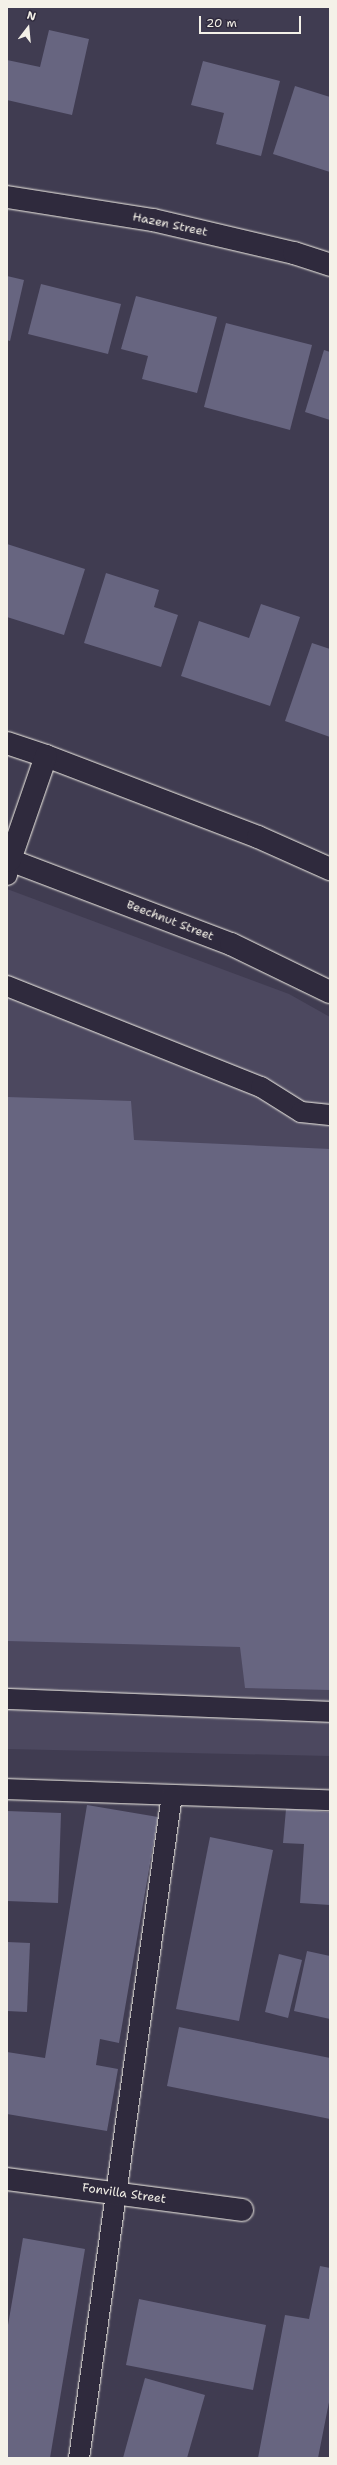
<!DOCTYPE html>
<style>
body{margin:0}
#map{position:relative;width:337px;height:2465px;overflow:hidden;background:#403c51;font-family:"Shantell Sans",sans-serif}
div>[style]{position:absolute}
.built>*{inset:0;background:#4c485f}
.building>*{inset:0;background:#676580}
.roads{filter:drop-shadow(0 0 1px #f4f1e8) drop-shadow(0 0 1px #f4f1e8)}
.service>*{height:20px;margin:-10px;padding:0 10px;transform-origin:10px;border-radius:10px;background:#2f2a3d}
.minor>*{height:22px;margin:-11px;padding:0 11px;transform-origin:11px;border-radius:11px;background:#2f2a3d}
.secondary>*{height:22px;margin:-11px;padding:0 11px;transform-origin:11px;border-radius:11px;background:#2f2a3d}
span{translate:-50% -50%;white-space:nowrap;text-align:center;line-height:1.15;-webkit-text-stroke:3px #2f2a3d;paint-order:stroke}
.street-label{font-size:12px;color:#f4f1e8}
.frame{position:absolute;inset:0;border:8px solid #f4f1e8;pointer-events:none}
.north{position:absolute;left:8px;top:8px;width:40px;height:40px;-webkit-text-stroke:3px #2f2a3d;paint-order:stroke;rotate:16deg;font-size:11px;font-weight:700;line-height:16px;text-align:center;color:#f4f1e8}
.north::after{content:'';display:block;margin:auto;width:14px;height:18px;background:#f4f1e8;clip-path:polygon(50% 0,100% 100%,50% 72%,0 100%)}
.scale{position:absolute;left:199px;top:16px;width:102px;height:18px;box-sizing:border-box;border:2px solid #f4f1e8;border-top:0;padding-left:5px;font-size:12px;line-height:14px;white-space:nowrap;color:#f4f1e8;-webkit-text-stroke:3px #2f2a3d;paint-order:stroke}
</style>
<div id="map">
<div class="built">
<i style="clip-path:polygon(7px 889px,289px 994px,330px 1017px,330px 1756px,7px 1749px)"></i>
</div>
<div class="building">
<i style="clip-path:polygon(49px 30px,89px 39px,72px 115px,7px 100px,7px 60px,40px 67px)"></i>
<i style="clip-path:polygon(203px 61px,280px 81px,261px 156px,216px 144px,224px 113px,191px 105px)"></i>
<i style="clip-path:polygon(295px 86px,330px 97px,330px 172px,273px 154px)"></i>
<i style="clip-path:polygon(7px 276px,24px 280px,10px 341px,7px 340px)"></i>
<i style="clip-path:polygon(41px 284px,121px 304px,108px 354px,28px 334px)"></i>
<i style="clip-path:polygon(136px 296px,217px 317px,197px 393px,142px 379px,148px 356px,121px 349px)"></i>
<i style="clip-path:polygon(226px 323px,312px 345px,290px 430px,204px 407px)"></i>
<i style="clip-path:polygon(324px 350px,330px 352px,330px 420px,305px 412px)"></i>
<i style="clip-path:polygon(7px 544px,85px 569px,64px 635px,7px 617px)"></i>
<i style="clip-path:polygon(106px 573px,159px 590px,154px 607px,178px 615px,161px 667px,84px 643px)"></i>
<i style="clip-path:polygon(261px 604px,300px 617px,270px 706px,181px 676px,199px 621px,249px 638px)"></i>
<i style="clip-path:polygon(312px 643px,330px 649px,330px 737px,285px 721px)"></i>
<i style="clip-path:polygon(7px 1097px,131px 1101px,134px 1140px,330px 1149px,330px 1690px,245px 1688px,240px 1647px,7px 1641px)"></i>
<i style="clip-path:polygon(87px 1805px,158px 1817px,119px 2043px,100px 2039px,96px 2065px,118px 2069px,107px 2131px,7px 2114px,7px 2052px,45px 2058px)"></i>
<i style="clip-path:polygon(286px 1809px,330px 1812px,330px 1905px,300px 1903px,304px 1844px,283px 1843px)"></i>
<i style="clip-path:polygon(7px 1811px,61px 1813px,58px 1903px,7px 1901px)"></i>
<i style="clip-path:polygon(210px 1837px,273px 1850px,239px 2021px,176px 2009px)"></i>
<i style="clip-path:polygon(7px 1942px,30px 1943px,27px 2012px,7px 2011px)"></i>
<i style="clip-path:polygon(307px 1951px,330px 1956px,330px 2019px,294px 2011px)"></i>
<i style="clip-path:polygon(279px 1954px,302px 1960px,288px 2018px,265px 2012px)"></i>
<i style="clip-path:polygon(179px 2027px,330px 2058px,330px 2119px,167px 2086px)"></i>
<i style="clip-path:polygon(23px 2238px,85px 2249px,50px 2458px,7px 2458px,7px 2331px)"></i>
<i style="clip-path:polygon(320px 2266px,330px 2268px,330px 2397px,318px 2458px,258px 2458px,285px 2315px,309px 2319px)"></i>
<i style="clip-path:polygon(139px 2299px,266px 2325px,253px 2390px,126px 2365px)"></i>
<i style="clip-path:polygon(145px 2378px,205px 2395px,187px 2458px,123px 2458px)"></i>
</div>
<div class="roads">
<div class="service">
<i style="left:7px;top:875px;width:15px;rotate:-79deg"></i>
<i style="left:7px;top:986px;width:273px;rotate:21.7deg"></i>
<i style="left:261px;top:1087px;width:47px;rotate:32deg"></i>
<i style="left:301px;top:1112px;width:29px;rotate:6deg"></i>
<i style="left:7px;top:1699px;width:323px;rotate:2.3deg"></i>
<i style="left:7px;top:1789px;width:323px;rotate:2deg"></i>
<i style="left:79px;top:2458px;width:669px;rotate:-82.02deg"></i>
</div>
<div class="minor">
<i style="left:7px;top:197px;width:148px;rotate:9deg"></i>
<i style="left:153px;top:220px;width:145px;rotate:13.2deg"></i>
<i style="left:294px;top:253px;width:38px;rotate:18deg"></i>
<i style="left:7px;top:2179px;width:237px;rotate:7.5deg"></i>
</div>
<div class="secondary">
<i style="left:7px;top:743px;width:41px;rotate:18.4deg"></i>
<i style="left:46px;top:756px;width:227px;rotate:20.9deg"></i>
<i style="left:258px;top:837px;width:79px;rotate:24deg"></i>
<i style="left:7px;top:859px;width:240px;rotate:20.8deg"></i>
<i style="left:231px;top:944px;width:110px;rotate:25.9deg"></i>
<i style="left:10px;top:860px;width:110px;rotate:-70.9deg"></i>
</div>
</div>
<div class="street-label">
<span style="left:170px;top:225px;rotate:12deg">Hazen Street</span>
<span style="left:170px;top:921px;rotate:21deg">Beechnut Street</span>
<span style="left:124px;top:2194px;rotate:8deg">Fonvilla Street</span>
</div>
<div class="frame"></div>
<div class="north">N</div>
<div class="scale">20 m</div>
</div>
